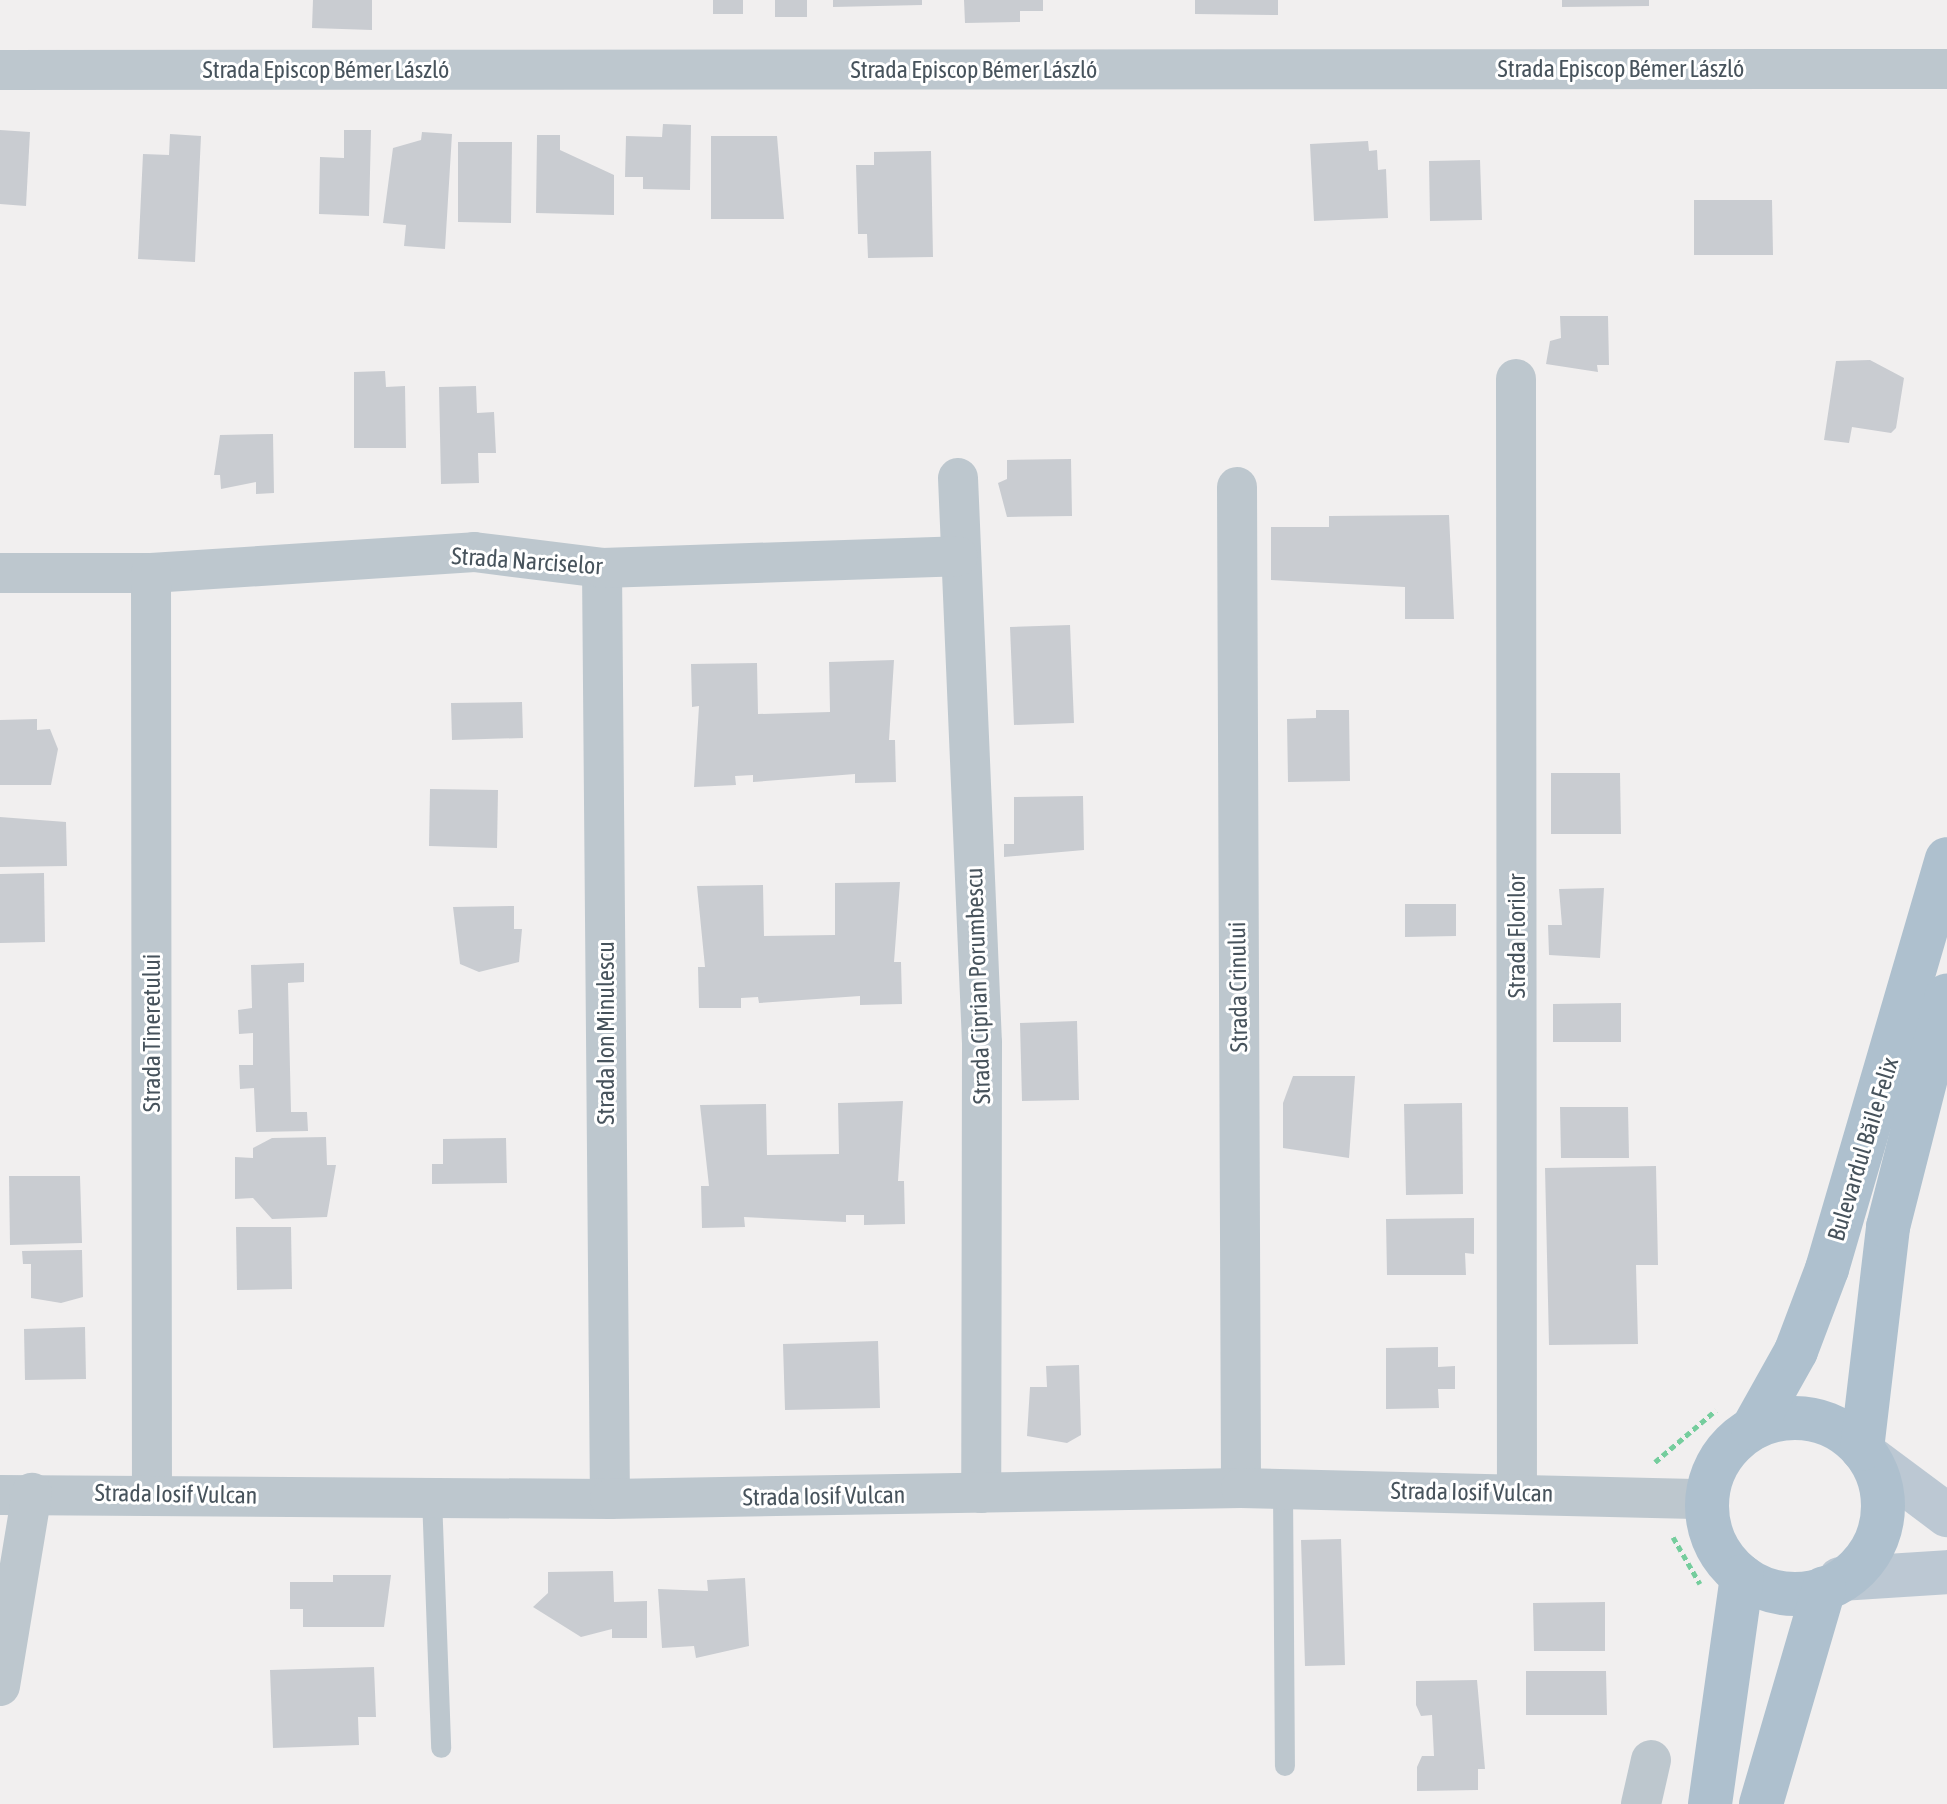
<!DOCTYPE html>
<meta charset="utf-8">
<style>
body{margin:0}
#map{position:relative;width:1947px;height:1804px;overflow:hidden;background:#f1efef;font-family:"Asap Condensed",sans-serif}
div>[style]{position:absolute}
.building>*{inset:0;background:#c9ccd1}
.path>*{height:5px;margin-top:-2.5px;transform-origin:0;background:repeating-linear-gradient(90deg,#75cd9d 0 6px,transparent 0 10px)}
.lane>*{height:20px;margin:-10px;padding:0 10px;transform-origin:10px;border-radius:10px;background:#bdc7ce}
.street>*{height:40px;margin:-20px;padding:0 20px;transform-origin:20px;border-radius:20px;background:#bdc7ce}
.secondary>*{height:44px;margin:-22px;padding:0 22px;transform-origin:22px;border-radius:22px;background:#bcc8d3}
.primary>*{height:44px;margin:-22px;padding:0 22px;transform-origin:22px;border-radius:22px;background:#aec0ce}
.primary>.ring{margin:-22px;padding:0;box-sizing:content-box;background:none;border:44px solid #aec0ce;border-radius:50%}
span{translate:-50% -50%;white-space:nowrap;text-align:center;line-height:1.15;-webkit-text-stroke:6px #fff;paint-order:stroke}
.street-label{font-size:24px;color:#47535c}
</style>
<div id="map">
<div class="building">
<i style="clip-path:polygon(313px 0,372px 0,372px 30px,312px 28px)"></i>
<i style="clip-path:polygon(713px 0,743px 0,743px 14px,713px 14px)"></i>
<i style="clip-path:polygon(775px 0,807px 0,807px 17px,775px 17px)"></i>
<i style="clip-path:polygon(833px 0,922px 0,922px 5px,833px 7px)"></i>
<i style="clip-path:polygon(964px 0,1043px 0,1043px 11px,1020px 11px,1020px 22px,965px 23px)"></i>
<i style="clip-path:polygon(1195px 0,1278px 0,1278px 15px,1195px 14px)"></i>
<i style="clip-path:polygon(1562px 0,1649px 0,1649px 6px,1562px 7px)"></i>
<i style="clip-path:polygon(663px 124px,691px 125px,690px 190px,643px 189px,643px 177px,625px 177px,626px 136px,662px 137px)"></i>
<i style="clip-path:polygon(0 130px,30px 132px,26px 206px,0 204px)"></i>
<i style="clip-path:polygon(344px 130px,371px 130px,369px 216px,319px 214px,320px 157px,344px 158px)"></i>
<i style="clip-path:polygon(422px 132px,452px 134px,445px 249px,404px 246px,406px 225px,383px 223px,393px 148px,421px 140px)"></i>
<i style="clip-path:polygon(170px 134px,201px 136px,195px 262px,138px 259px,143px 154px,169px 155px)"></i>
<i style="clip-path:polygon(537px 135px,560px 135px,560px 150px,614px 175px,614px 215px,536px 213px)"></i>
<i style="clip-path:polygon(711px 136px,777px 136px,784px 219px,711px 219px)"></i>
<i style="clip-path:polygon(1368px 141px,1369px 151px,1377px 150px,1378px 170px,1386px 169px,1388px 218px,1314px 221px,1310px 144px)"></i>
<i style="clip-path:polygon(458px 142px,512px 142px,511px 223px,458px 222px)"></i>
<i style="clip-path:polygon(931px 151px,933px 257px,868px 258px,867px 234px,858px 234px,856px 165px,874px 165px,874px 152px)"></i>
<i style="clip-path:polygon(1480px 160px,1482px 220px,1430px 221px,1429px 161px)"></i>
<i style="clip-path:polygon(1694px 200px,1772px 200px,1773px 255px,1694px 255px)"></i>
<i style="clip-path:polygon(1560px 316px,1608px 316px,1609px 365px,1597px 365px,1598px 372px,1546px 364px,1550px 341px,1561px 338px)"></i>
<i style="clip-path:polygon(1870px 360px,1904px 378px,1896px 428px,1891px 433px,1852px 427px,1849px 443px,1824px 440px,1836px 361px)"></i>
<i style="clip-path:polygon(385px 371px,386px 387px,405px 386px,406px 448px,354px 448px,354px 372px)"></i>
<i style="clip-path:polygon(476px 386px,477px 413px,494px 412px,496px 453px,478px 453px,479px 483px,441px 484px,439px 387px)"></i>
<i style="clip-path:polygon(273px 434px,274px 493px,256px 494px,256px 482px,221px 489px,220px 475px,214px 475px,220px 435px)"></i>
<i style="clip-path:polygon(1071px 459px,1072px 516px,1007px 517px,998px 483px,1007px 479px,1007px 460px)"></i>
<i style="clip-path:polygon(1449px 515px,1454px 619px,1405px 619px,1405px 587px,1271px 580px,1271px 527px,1329px 527px,1329px 516px)"></i>
<i style="clip-path:polygon(1070px 625px,1074px 723px,1014px 725px,1010px 627px)"></i>
<i style="clip-path:polygon(894px 660px,889px 740px,895px 740px,896px 782px,855px 783px,855px 774px,753px 782px,753px 775px,735px 776px,736px 785px,694px 787px,699px 706px,692px 707px,691px 664px,757px 663px,758px 714px,830px 712px,829px 662px)"></i>
<i style="clip-path:polygon(522px 702px,523px 738px,452px 740px,451px 703px)"></i>
<i style="clip-path:polygon(1316px 710px,1349px 710px,1350px 781px,1288px 782px,1287px 719px,1316px 718px)"></i>
<i style="clip-path:polygon(37px 719px,37px 730px,50px 729px,58px 749px,51px 785px,0 785px,0 720px)"></i>
<i style="clip-path:polygon(1551px 773px,1620px 773px,1621px 834px,1551px 834px)"></i>
<i style="clip-path:polygon(430px 789px,498px 790px,497px 848px,429px 846px)"></i>
<i style="clip-path:polygon(1083px 796px,1084px 850px,1004px 857px,1004px 844px,1014px 844px,1014px 797px)"></i>
<i style="clip-path:polygon(0 817px,66px 822px,67px 866px,0 867px)"></i>
<i style="clip-path:polygon(44px 873px,45px 942px,0 943px,0 874px)"></i>
<i style="clip-path:polygon(900px 882px,894px 962px,901px 962px,902px 1004px,860px 1005px,860px 996px,759px 1003px,758px 997px,741px 998px,741px 1008px,699px 1008px,698px 967px,705px 967px,697px 886px,763px 885px,764px 936px,835px 935px,835px 883px)"></i>
<i style="clip-path:polygon(1604px 888px,1600px 958px,1549px 955px,1548px 925px,1562px 925px,1559px 889px)"></i>
<i style="clip-path:polygon(1405px 904px,1456px 904px,1456px 936px,1405px 937px)"></i>
<i style="clip-path:polygon(514px 906px,514px 929px,522px 929px,519px 962px,479px 972px,460px 964px,453px 907px)"></i>
<i style="clip-path:polygon(304px 963px,304px 982px,288px 983px,291px 1112px,307px 1112px,308px 1131px,256px 1132px,254px 1088px,240px 1089px,239px 1065px,253px 1065px,253px 1033px,239px 1034px,238px 1010px,252px 1008px,251px 965px)"></i>
<i style="clip-path:polygon(1621px 1003px,1621px 1042px,1553px 1042px,1553px 1004px)"></i>
<i style="clip-path:polygon(1077px 1021px,1079px 1100px,1022px 1101px,1020px 1023px)"></i>
<i style="clip-path:polygon(1293px 1076px,1355px 1076px,1349px 1158px,1283px 1148px,1283px 1103px)"></i>
<i style="clip-path:polygon(903px 1101px,898px 1181px,904px 1181px,905px 1224px,864px 1225px,864px 1215px,846px 1215px,846px 1222px,744px 1217px,745px 1227px,702px 1228px,701px 1186px,709px 1186px,700px 1105px,766px 1104px,767px 1155px,839px 1154px,838px 1103px)"></i>
<i style="clip-path:polygon(1462px 1103px,1463px 1194px,1406px 1195px,1404px 1104px)"></i>
<i style="clip-path:polygon(1560px 1107px,1628px 1107px,1629px 1158px,1561px 1158px)"></i>
<i style="clip-path:polygon(326px 1137px,327px 1165px,336px 1165px,327px 1217px,272px 1219px,253px 1198px,235px 1199px,235px 1157px,253px 1158px,253px 1148px,272px 1138px)"></i>
<i style="clip-path:polygon(506px 1138px,507px 1183px,432px 1184px,432px 1164px,443px 1164px,443px 1139px)"></i>
<i style="clip-path:polygon(1656px 1166px,1658px 1265px,1636px 1265px,1638px 1344px,1549px 1345px,1545px 1168px)"></i>
<i style="clip-path:polygon(9px 1176px,80px 1176px,82px 1243px,10px 1245px)"></i>
<i style="clip-path:polygon(1474px 1218px,1474px 1254px,1465px 1253px,1466px 1275px,1387px 1275px,1386px 1219px)"></i>
<i style="clip-path:polygon(236px 1227px,291px 1227px,292px 1289px,237px 1290px)"></i>
<i style="clip-path:polygon(82px 1250px,83px 1297px,61px 1303px,31px 1298px,31px 1264px,23px 1264px,22px 1251px)"></i>
<i style="clip-path:polygon(85px 1327px,86px 1379px,25px 1380px,24px 1329px)"></i>
<i style="clip-path:polygon(878px 1341px,880px 1408px,785px 1410px,783px 1344px)"></i>
<i style="clip-path:polygon(1438px 1347px,1438px 1367px,1455px 1366px,1455px 1389px,1438px 1389px,1439px 1408px,1386px 1409px,1386px 1348px)"></i>
<i style="clip-path:polygon(1079px 1365px,1081px 1435px,1067px 1443px,1027px 1436px,1030px 1387px,1047px 1387px,1046px 1366px)"></i>
<i style="clip-path:polygon(1341px 1539px,1345px 1665px,1305px 1666px,1301px 1540px)"></i>
<i style="clip-path:polygon(613px 1571px,614px 1602px,647px 1601px,647px 1638px,612px 1638px,612px 1629px,581px 1637px,533px 1607px,548px 1593px,548px 1572px)"></i>
<i style="clip-path:polygon(333px 1575px,391px 1575px,384px 1627px,303px 1627px,303px 1609px,290px 1609px,290px 1582px,333px 1582px)"></i>
<i style="clip-path:polygon(745px 1578px,749px 1646px,696px 1658px,694px 1646px,662px 1648px,658px 1589px,708px 1591px,707px 1580px)"></i>
<i style="clip-path:polygon(1605px 1602px,1605px 1651px,1534px 1651px,1533px 1603px)"></i>
<i style="clip-path:polygon(374px 1667px,376px 1717px,358px 1717px,359px 1745px,273px 1748px,270px 1670px)"></i>
<i style="clip-path:polygon(1526px 1671px,1606px 1671px,1607px 1715px,1526px 1715px)"></i>
<i style="clip-path:polygon(1477px 1680px,1485px 1769px,1478px 1769px,1478px 1790px,1417px 1791px,1417px 1767px,1422px 1756px,1434px 1756px,1432px 1715px,1421px 1716px,1416px 1705px,1416px 1681px)"></i>
</div>
<div class="path">
<i style="left:1655px;top:1462px;width:80px;rotate:-40.4deg"></i>
<i style="left:1673px;top:1537px;width:54px;rotate:60.1deg"></i>
</div>
<div class="lane">
<i style="left:1283px;top:1489px;width:277px;rotate:89.6deg"></i>
<i style="left:432px;top:1497px;width:251px;rotate:87.9deg"></i>
</div>
<div class="street">
<i style="left:0;top:70px;width:1947px;rotate:-0.03deg"></i>
<i style="left:1516px;top:379px;width:1114px;rotate:89.95deg"></i>
<i style="left:958px;top:478px;width:566px;rotate:87.57deg"></i>
<i style="left:982px;top:1043px;width:450px;rotate:90.1deg"></i>
<i style="left:1237px;top:487px;width:1001px;rotate:89.77deg"></i>
<i style="left:602px;top:568px;width:931px;rotate:89.51deg"></i>
<i style="left:0;top:573px;width:151px"></i>
<i style="left:151px;top:573px;width:324px;rotate:-3.7deg"></i>
<i style="left:474px;top:552px;width:129px;rotate:7.1deg"></i>
<i style="left:602px;top:568px;width:356px;rotate:-1.9deg"></i>
<i style="left:151px;top:573px;width:921px;rotate:89.94deg"></i>
<i style="left:0;top:1495px;width:610px;rotate:0.38deg"></i>
<i style="left:610px;top:1499px;width:631px;rotate:-1deg"></i>
<i style="left:1241px;top:1488px;width:465px;rotate:1.4deg"></i>
<i style="left:0;top:1686px;width:196px;rotate:-80.6deg"></i>
<i style="left:1641px;top:1804px;width:45px;rotate:-77.2deg"></i>
</div>
<div class="secondary">
<i style="left:1868px;top:1456px;width:99px;rotate:36.8deg"></i>
<i style="left:1840px;top:1579px;width:107px;rotate:-3.7deg"></i>
</div>
<div class="primary">
<i class="ring" style="left:1707px;top:1418px;width:132px;height:132px"></i>
<i style="left:1753px;top:1428px;width:88px;rotate:-60.8deg"></i>
<i style="left:1796px;top:1351px;width:88px;rotate:-69.3deg"></i>
<i style="left:1827px;top:1269px;width:427px;rotate:-73.7deg"></i>
<i style="left:1862px;top:1449px;width:224px;rotate:-83.3deg"></i>
<i style="left:1888px;top:1227px;width:239px;rotate:-75.7deg"></i>
<i style="left:1710px;top:1804px;width:230px;rotate:-82deg"></i>
<i style="left:1761px;top:1804px;width:225px;rotate:-73.7deg"></i>
</div>
<div class="street-label">
<span style="left:1621px;top:69px">Strada Episcop Bémer László</span>
<span style="left:326px;top:70px">Strada Episcop Bémer László</span>
<span style="left:974px;top:70px">Strada Episcop Bémer László</span>
<span style="left:527px;top:561px;rotate:4deg">Strada Narciselor</span>
<span style="left:1517px;top:936px;rotate:-90deg">Strada Florilor</span>
<span style="left:978px;top:986px;rotate:-92deg">Strada Ciprian Porumbescu</span>
<span style="left:1238px;top:987px;rotate:-91deg">Strada Crinului</span>
<span style="left:152px;top:1033px;rotate:-90deg">Strada Tineretului</span>
<span style="left:606px;top:1033px;rotate:-90deg">Strada Ion Minulescu</span>
<span style="left:1863px;top:1149px;rotate:-73deg">Bulevardul Băile Felix</span>
<span style="left:1472px;top:1492px;rotate:1deg">Strada Iosif Vulcan</span>
<span style="left:176px;top:1494px;rotate:1deg">Strada Iosif Vulcan</span>
<span style="left:824px;top:1496px;rotate:-1deg">Strada Iosif Vulcan</span>
</div>
</div>
